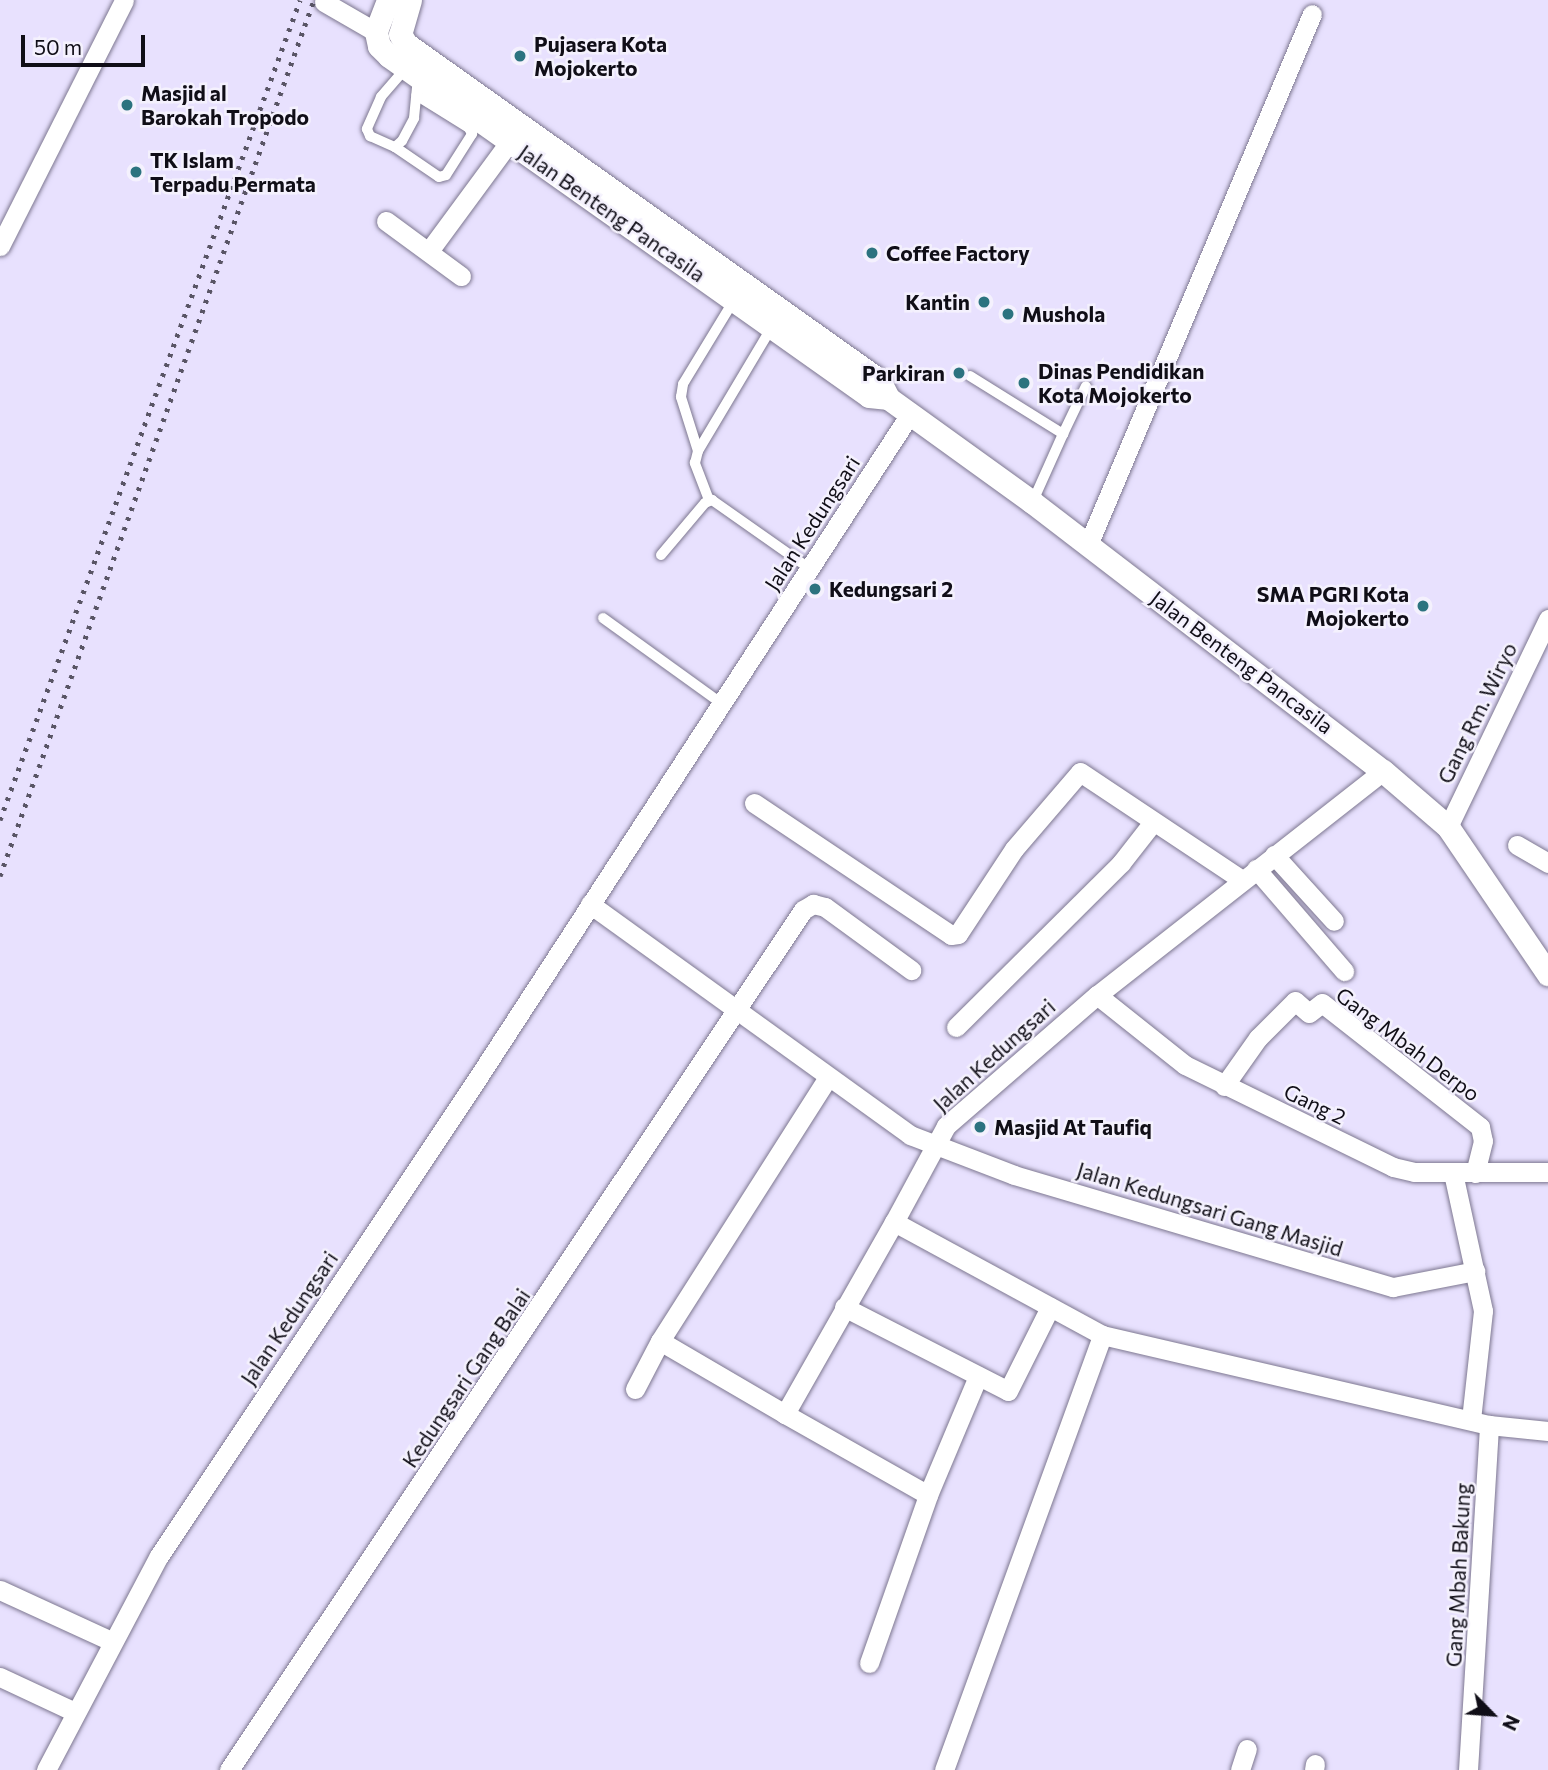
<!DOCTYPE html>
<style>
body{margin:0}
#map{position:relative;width:1548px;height:1770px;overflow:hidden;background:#e8e1fe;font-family:Commissioner,sans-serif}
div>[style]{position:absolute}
.roads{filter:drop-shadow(0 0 2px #7d7790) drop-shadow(0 0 2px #7d7790)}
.service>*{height:10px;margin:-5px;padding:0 5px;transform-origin:5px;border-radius:5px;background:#fff}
.minor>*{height:19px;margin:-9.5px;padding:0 9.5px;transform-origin:9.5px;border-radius:9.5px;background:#fff}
.tertiary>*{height:23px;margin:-11.5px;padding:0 11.5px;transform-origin:11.5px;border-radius:11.5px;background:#fff}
.rail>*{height:5px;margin-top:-2.5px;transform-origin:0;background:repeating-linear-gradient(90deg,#595565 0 3.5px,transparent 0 10.5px)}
.dots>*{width:19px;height:19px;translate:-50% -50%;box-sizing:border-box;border:4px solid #f4f1fd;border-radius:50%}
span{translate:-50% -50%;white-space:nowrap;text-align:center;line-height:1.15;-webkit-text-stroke:5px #f4f1fd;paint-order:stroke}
.poi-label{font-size:21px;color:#100e17;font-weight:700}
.left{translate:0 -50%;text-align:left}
.right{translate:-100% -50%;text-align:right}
.street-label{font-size:21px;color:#100e17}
.north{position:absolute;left:1457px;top:1679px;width:70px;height:70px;-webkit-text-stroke:5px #f4f1fd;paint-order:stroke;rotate:115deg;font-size:19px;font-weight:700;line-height:28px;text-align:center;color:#100e17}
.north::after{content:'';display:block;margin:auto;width:24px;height:32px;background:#100e17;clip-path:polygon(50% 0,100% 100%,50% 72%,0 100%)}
.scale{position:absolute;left:21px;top:35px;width:124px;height:32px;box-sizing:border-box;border:4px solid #100e17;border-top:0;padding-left:9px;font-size:21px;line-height:24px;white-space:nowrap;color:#100e17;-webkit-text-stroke:5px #f4f1fd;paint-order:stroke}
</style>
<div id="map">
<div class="roads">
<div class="service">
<i style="left:405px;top:69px;width:37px;rotate:131deg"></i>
<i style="left:381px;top:97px;width:35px;rotate:114deg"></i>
<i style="left:367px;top:129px;width:8px;rotate:67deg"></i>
<i style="left:370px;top:136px;width:27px;rotate:24deg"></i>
<i style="left:395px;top:147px;width:9px;rotate:-41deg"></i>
<i style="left:402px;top:141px;width:26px;rotate:-62deg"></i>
<i style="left:414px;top:118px;width:41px;rotate:-84.4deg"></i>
<i style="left:395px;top:147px;width:53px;rotate:34.3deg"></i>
<i style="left:439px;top:177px;width:7px;rotate:-16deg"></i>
<i style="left:446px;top:175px;width:49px;rotate:-57.6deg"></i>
<i style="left:472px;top:134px;width:7px;rotate:-117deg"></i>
<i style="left:469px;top:128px;width:62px;rotate:-148.1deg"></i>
<i style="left:970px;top:376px;width:110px;rotate:31.9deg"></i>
<i style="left:1063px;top:434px;width:53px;rotate:-64.4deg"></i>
<i style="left:698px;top:451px;width:57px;rotate:-107.5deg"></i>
<i style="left:681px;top:397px;width:13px;rotate:-81deg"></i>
<i style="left:683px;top:384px;width:98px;rotate:-58.7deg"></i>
<i style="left:709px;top:500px;width:40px;rotate:-111deg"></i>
<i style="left:695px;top:463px;width:12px;rotate:-76deg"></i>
<i style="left:698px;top:451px;width:144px;rotate:-59.2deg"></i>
<i style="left:1033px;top:501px;width:73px;rotate:-65.9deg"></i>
<i style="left:661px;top:555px;width:68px;rotate:-49.8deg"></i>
<i style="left:705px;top:503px;width:8px;rotate:-23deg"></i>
<i style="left:712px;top:500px;width:120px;rotate:35.1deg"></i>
<i style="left:603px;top:618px;width:145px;rotate:35.8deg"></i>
</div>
<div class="minor">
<i style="left:324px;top:2px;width:60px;rotate:30deg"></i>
<i style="left:386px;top:221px;width:93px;rotate:36.3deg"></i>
<i style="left:0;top:246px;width:275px;rotate:-63.2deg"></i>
<i style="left:429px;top:251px;width:137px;rotate:-53.6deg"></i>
<i style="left:1088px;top:545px;width:576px;rotate:-67.13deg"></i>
<i style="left:1383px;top:771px;width:363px;rotate:141.9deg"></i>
<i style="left:1097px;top:995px;width:200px;rotate:139.1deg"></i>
<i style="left:946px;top:1126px;width:109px;rotate:118.4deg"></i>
<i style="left:894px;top:1222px;width:237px;rotate:28.5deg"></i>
<i style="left:1102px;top:1335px;width:397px;rotate:13.1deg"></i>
<i style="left:1489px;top:1425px;width:59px;rotate:5.8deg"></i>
<i style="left:754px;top:803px;width:237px;rotate:33.8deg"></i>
<i style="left:951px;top:935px;width:7px;rotate:-8deg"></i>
<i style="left:958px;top:934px;width:102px;rotate:-56.6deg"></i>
<i style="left:1014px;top:849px;width:101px;rotate:-49.4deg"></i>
<i style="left:1080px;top:772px;width:195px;rotate:33.7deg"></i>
<i style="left:1448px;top:827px;width:231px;rotate:-64.3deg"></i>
<i style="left:1517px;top:845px;width:36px;rotate:30deg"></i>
<i style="left:1274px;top:855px;width:89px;rotate:47.7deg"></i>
<i style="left:1256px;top:869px;width:135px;rotate:49.2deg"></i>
<i style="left:590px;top:904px;width:395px;rotate:35.8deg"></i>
<i style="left:910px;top:1135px;width:111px;rotate:21deg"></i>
<i style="left:1014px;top:1175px;width:395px;rotate:16.5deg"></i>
<i style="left:1393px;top:1287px;width:84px;rotate:-11deg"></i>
<i style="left:1097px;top:995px;width:112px;rotate:38.5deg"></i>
<i style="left:1185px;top:1065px;width:232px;rotate:26.1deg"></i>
<i style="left:1393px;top:1167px;width:22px;rotate:13deg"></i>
<i style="left:1414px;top:1172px;width:134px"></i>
<i style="left:956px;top:1027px;width:233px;rotate:-44.8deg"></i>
<i style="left:1121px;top:863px;width:52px;rotate:-52deg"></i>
<i style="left:1224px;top:1086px;width:59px;rotate:-54.7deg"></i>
<i style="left:1258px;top:1038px;width:52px;rotate:-45deg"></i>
<i style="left:1295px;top:1001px;width:18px;rotate:41deg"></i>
<i style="left:1309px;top:1013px;width:16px;rotate:-38deg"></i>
<i style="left:1322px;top:1003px;width:201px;rotate:38.1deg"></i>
<i style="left:1480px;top:1127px;width:14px;rotate:78deg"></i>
<i style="left:1483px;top:1141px;width:33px;rotate:104deg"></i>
<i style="left:1453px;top:1173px;width:141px;rotate:77.7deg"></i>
<i style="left:1483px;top:1311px;width:110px;rotate:96.3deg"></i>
<i style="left:894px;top:1222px;width:221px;rotate:119.6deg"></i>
<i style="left:785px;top:1414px;width:164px;rotate:29.5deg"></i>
<i style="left:844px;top:1307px;width:184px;rotate:27.1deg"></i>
<i style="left:1008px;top:1391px;width:94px;rotate:-63.4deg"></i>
<i style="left:660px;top:1341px;width:145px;rotate:30.3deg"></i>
<i style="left:635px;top:1389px;width:54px;rotate:-62.5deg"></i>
<i style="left:660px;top:1341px;width:311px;rotate:-57.5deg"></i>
<i style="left:0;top:1590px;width:122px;rotate:24.7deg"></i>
<i style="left:869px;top:1663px;width:178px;rotate:-70.6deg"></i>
<i style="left:928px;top:1495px;width:129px;rotate:-67.2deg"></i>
<i style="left:0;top:1677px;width:83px;rotate:25deg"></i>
<i style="left:46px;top:1770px;width:242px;rotate:-62.2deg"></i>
<i style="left:159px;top:1556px;width:573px;rotate:-56.31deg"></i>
<i style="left:477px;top:1079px;width:794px;rotate:-56.93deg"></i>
<i style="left:229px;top:1770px;width:1034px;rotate:-56.28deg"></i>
<i style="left:803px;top:910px;width:12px;rotate:-31deg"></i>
<i style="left:813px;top:904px;width:12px;rotate:14deg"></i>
<i style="left:825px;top:907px;width:107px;rotate:36.2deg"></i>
<i style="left:944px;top:1770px;width:463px;rotate:-70deg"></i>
<i style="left:1240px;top:1770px;width:22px;rotate:-72deg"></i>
<i style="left:1314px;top:1770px;width:6px;rotate:-81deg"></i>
<i style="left:1468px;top:1770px;width:346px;rotate:-86.5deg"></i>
</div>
<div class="tertiary">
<i style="left:388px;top:0;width:34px;rotate:111deg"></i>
<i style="left:376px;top:32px;width:14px;rotate:78deg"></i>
<i style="left:379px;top:46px;width:14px;rotate:45deg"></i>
<i style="left:389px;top:56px;width:588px;rotate:35.31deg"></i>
<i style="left:869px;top:396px;width:19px;rotate:6deg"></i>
<i style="left:410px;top:0;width:35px;rotate:106deg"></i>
<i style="left:400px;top:34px;width:12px;rotate:59deg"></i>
<i style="left:406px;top:44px;width:580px;rotate:35.39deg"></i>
<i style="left:879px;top:380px;width:20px;rotate:63deg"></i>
<i style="left:888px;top:398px;width:178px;rotate:35.8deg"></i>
<i style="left:1032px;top:502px;width:442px;rotate:37.5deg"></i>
<i style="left:1383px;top:771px;width:86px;rotate:40.7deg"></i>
<i style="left:1448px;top:827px;width:178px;rotate:55.8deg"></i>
</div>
</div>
<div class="rail">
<i style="left:0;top:820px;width:873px;rotate:-69.9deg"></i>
<i style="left:0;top:876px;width:931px;rotate:-70.28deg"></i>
</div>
<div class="dots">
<i style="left:520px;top:56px;background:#2c737f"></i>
<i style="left:127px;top:105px;background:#2c737f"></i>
<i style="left:136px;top:172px;background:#2c737f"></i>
<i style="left:872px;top:253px;background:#2c737f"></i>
<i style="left:984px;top:302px;background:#2c737f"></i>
<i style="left:1008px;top:314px;background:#2c737f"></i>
<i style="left:959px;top:373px;background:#2c737f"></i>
<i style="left:1024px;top:383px;background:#2c737f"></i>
<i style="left:815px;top:589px;background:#2c737f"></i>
<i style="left:1423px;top:606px;background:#2c737f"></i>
<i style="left:980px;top:1127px;background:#2c737f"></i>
</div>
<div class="poi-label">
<span class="left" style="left:534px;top:56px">Pujasera Kota<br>Mojokerto</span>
<span class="left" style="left:141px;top:105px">Masjid al<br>Barokah Tropodo</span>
<span class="left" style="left:150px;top:172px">TK Islam<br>Terpadu Permata</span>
<span class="left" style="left:886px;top:253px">Coffee Factory</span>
<span class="right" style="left:970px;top:302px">Kantin</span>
<span class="left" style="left:1022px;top:314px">Mushola</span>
<span class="left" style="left:1038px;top:383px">Dinas Pendidikan<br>Kota Mojokerto</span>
<span class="right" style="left:945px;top:373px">Parkiran</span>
<span class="left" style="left:829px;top:589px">Kedungsari 2</span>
<span class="right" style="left:1409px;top:606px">SMA PGRI Kota<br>Mojokerto</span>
<span class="left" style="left:994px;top:1127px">Masjid At Taufiq</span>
</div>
<div class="street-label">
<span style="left:612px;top:213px;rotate:35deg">Jalan Benteng Pancasila</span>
<span style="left:812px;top:523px;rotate:-57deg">Jalan Kedungsari</span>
<span style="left:1242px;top:662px;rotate:37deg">Jalan Benteng Pancasila</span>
<span style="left:1477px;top:713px;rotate:-64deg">Gang Rm. Wiryo</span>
<span style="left:1408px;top:1044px;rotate:37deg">Gang Mbah Derpo</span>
<span style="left:994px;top:1055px;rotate:-42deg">Jalan Kedungsari</span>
<span style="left:1315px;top:1104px;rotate:26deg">Gang 2</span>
<span style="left:1210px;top:1209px;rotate:17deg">Jalan Kedungsari Gang Masjid</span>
<span style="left:289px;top:1318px;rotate:-56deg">Jalan Kedungsari</span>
<span style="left:466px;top:1378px;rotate:-56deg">Kedungsari Gang Balai</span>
<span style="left:1458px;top:1575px;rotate:-87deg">Gang Mbah Bakung</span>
</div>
<div class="north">N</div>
<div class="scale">50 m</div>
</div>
